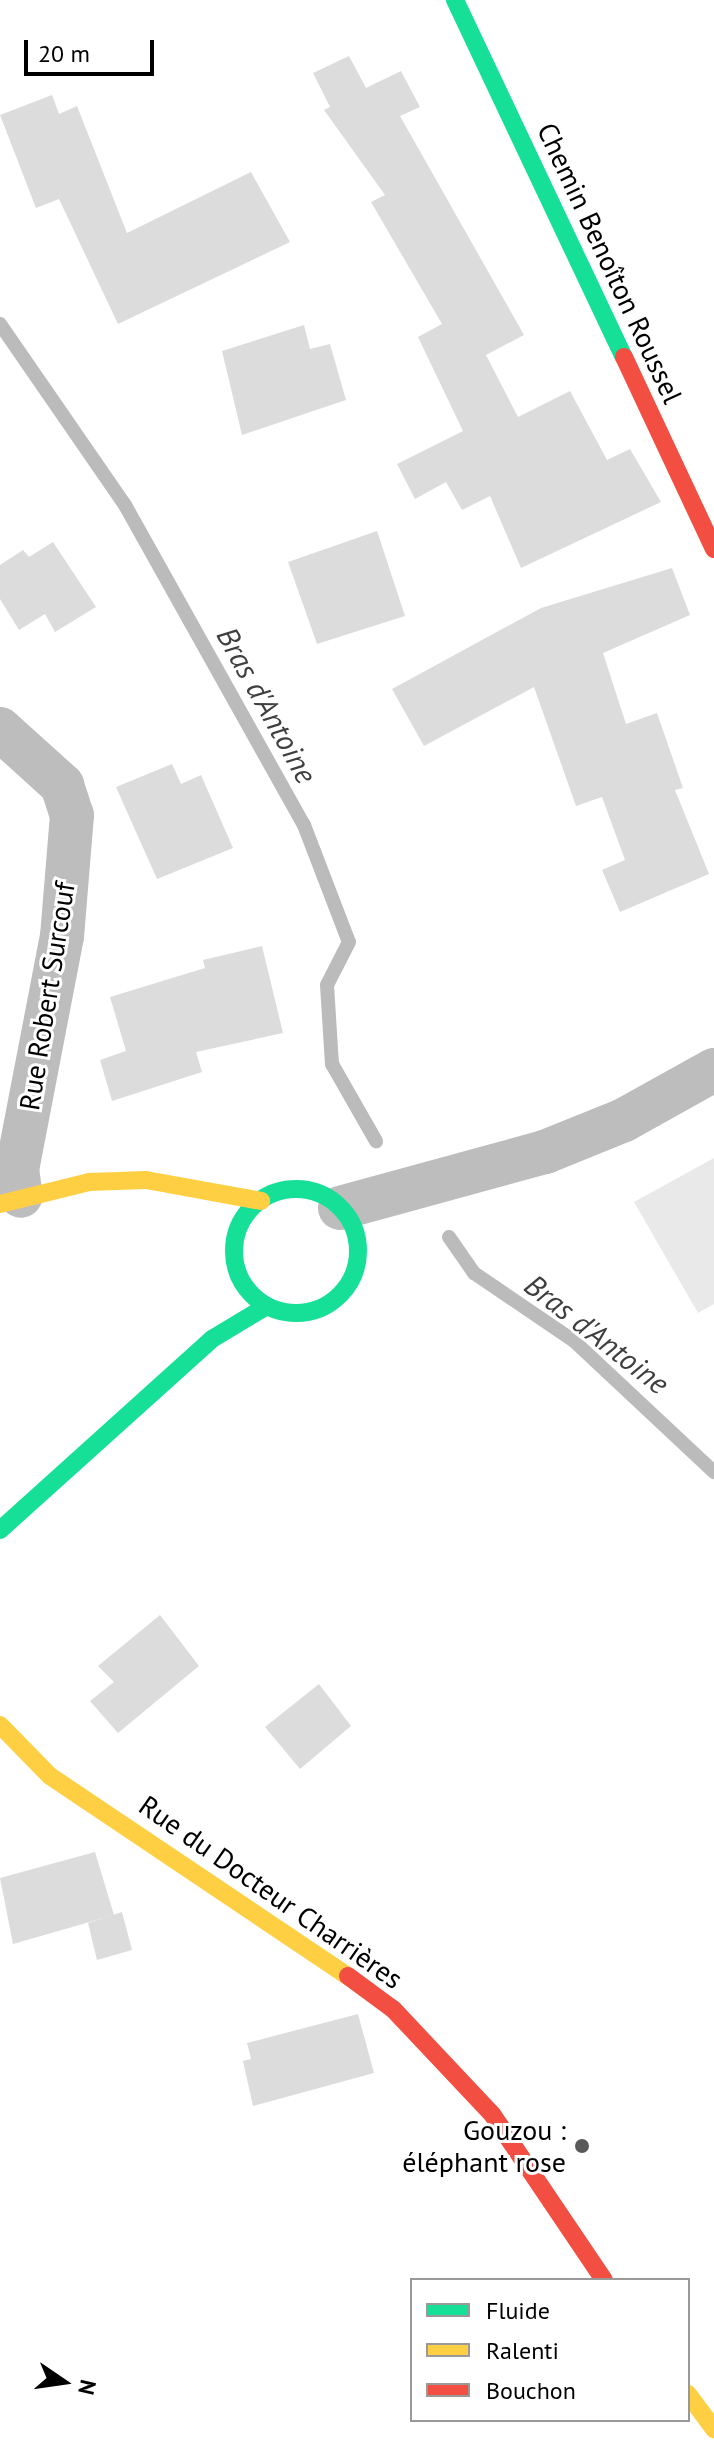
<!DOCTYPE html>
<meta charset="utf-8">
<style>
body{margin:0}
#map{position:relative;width:714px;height:2446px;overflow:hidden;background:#fff;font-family:"PT Sans",sans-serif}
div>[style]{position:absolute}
.green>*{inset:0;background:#e9e9e9}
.stream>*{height:14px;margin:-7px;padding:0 7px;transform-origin:7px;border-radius:7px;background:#bbb}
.building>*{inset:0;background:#dcdcdc}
.street>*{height:44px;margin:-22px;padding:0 22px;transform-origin:22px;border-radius:22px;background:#bdbdbd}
.fast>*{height:18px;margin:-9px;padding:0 9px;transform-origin:9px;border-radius:9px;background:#16e098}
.fast>.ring{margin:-9px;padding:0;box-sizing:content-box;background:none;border:18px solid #16e098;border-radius:50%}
.slow>*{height:18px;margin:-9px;padding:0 9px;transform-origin:9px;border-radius:9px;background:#ffcf43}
.jam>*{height:18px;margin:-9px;padding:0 9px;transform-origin:9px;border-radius:9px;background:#f24e42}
.dots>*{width:22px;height:22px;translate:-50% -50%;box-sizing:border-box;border:4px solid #fff;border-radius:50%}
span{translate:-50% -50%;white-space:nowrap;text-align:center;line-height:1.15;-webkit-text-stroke:6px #fff;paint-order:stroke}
.street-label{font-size:28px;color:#000}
.poi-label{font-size:28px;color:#000}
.right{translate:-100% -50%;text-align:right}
.water-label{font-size:30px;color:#3f3f3f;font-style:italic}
.legend{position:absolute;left:410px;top:2278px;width:280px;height:144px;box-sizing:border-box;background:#fff;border:2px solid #999;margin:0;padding:10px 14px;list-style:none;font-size:24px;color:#000}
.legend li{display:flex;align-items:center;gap:16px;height:40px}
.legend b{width:40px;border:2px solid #999}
.north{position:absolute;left:24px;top:2342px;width:80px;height:80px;-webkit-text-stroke:6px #fff;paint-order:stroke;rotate:103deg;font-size:22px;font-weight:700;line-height:32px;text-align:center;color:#000}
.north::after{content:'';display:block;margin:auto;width:28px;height:36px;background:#000;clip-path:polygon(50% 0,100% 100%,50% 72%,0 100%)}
.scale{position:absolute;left:24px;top:40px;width:130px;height:36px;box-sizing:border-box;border:4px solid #000;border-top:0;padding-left:10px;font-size:24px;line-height:28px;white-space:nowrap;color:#000;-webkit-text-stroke:6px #fff;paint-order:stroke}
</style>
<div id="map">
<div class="green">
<i style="clip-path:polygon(714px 1158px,714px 1304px,698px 1313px,634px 1202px)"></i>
</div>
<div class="stream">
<i style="left:0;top:324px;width:220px;rotate:55.4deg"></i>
<i style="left:125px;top:505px;width:367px;rotate:60.8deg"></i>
<i style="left:304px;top:825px;width:125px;rotate:69deg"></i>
<i style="left:349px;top:942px;width:48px;rotate:117.1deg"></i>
<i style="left:327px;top:985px;width:79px;rotate:86.4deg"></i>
<i style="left:332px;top:1064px;width:89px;rotate:60.3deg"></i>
<i style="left:449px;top:1237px;width:44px;rotate:55.2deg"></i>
<i style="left:474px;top:1273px;width:121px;rotate:34.2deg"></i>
<i style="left:574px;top:1341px;width:192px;rotate:43.1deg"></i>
</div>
<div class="building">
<i style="clip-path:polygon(349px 56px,366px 88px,401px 71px,420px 107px,400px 116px,524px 335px,486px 355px,518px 417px,570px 391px,607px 460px,630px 449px,661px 502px,521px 568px,490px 496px,462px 510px,446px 482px,415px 499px,397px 464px,463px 431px,418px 337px,442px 324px,371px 202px,385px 195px,324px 110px,330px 107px,313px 73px)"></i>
<i style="clip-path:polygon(52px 95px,59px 114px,77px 106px,127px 233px,251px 172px,290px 242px,118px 324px,59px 199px,36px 208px,0 115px)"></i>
<i style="clip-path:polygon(304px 325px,310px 349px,330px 344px,346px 400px,242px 435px,222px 351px)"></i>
<i style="clip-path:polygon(377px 531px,405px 616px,317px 644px,288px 562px)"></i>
<i style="clip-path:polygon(53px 542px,96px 607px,55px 632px,45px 614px,19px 630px,0 599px,0 565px,23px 550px,29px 557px)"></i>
<i style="clip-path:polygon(672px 568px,690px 615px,603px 653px,626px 724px,657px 713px,683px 788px,675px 790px,709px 874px,620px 912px,602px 870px,625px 860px,602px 797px,576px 806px,534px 687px,424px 746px,392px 689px,541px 608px)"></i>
<i style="clip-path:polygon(172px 764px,181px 784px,201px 775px,233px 848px,157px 879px,116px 787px)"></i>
<i style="clip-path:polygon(262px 946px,283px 1033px,196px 1052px,202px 1072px,112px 1101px,100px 1060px,126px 1051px,110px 997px,205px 968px,203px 960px)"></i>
<i style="clip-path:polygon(160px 1615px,199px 1666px,118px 1733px,90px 1701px,114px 1682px,98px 1666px)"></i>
<i style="clip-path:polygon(319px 1684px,351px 1726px,300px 1769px,265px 1727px)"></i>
<i style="clip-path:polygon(95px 1852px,114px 1915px,13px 1944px,0 1878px)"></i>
<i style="clip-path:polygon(122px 1912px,132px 1950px,97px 1960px,88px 1923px)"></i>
<i style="clip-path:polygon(358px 2014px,374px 2073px,253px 2106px,243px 2061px,251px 2059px,247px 2043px)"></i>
</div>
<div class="street">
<i style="left:0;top:729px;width:84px;rotate:42.1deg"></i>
<i style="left:62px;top:785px;width:32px;rotate:72deg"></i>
<i style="left:72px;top:815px;width:121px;rotate:94.7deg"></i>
<i style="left:62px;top:936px;width:237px;rotate:100.9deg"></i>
<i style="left:17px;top:1169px;width:27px;rotate:82deg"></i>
<i style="left:340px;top:1208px;width:213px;rotate:-15.3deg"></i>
<i style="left:545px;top:1152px;width:85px;rotate:-22.1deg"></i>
<i style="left:624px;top:1120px;width:103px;rotate:-29.1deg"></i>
</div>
<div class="fast">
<i style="left:455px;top:0;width:395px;rotate:64.7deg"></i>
<i class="ring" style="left:234px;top:1189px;width:106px;height:106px"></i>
<i style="left:0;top:1530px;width:285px;rotate:-42deg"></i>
<i style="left:212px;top:1339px;width:64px;rotate:-31deg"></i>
</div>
<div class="slow">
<i style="left:0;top:1204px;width:92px;rotate:-13.9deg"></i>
<i style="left:89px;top:1182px;width:57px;rotate:-2deg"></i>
<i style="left:146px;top:1180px;width:117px;rotate:10.3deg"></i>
<i style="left:0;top:1725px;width:71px;rotate:45.6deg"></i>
<i style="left:50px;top:1776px;width:359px;rotate:33.9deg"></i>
<i style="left:688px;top:2394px;width:44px;rotate:53.4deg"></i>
</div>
<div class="jam">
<i style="left:624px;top:357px;width:212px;rotate:64.9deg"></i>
<i style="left:348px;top:1976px;width:56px;rotate:36.3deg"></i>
<i style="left:393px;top:2009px;width:144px;rotate:46.7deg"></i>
<i style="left:492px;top:2114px;width:200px;rotate:56deg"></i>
</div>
<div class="dots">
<i style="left:582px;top:2146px;background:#595959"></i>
</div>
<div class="street-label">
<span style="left:610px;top:263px;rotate:65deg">Chemin Benoîton Roussel</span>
<span style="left:47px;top:996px;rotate:-81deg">Rue Robert Surcouf</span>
<span style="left:271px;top:1892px;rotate:35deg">Rue du Docteur Charrières</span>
</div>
<div class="poi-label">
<span class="right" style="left:566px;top:2146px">Gouzou :<br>éléphant rose</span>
</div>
<div class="water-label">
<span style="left:267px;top:705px;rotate:61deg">Bras d'Antoine</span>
<span style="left:597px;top:1334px;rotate:38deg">Bras d'Antoine</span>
</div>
<ul class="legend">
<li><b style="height:10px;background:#16e098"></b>Fluide</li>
<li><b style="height:10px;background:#ffcf43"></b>Ralenti</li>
<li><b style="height:10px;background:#f24e42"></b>Bouchon</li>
</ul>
<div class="north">N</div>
<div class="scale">20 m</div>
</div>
